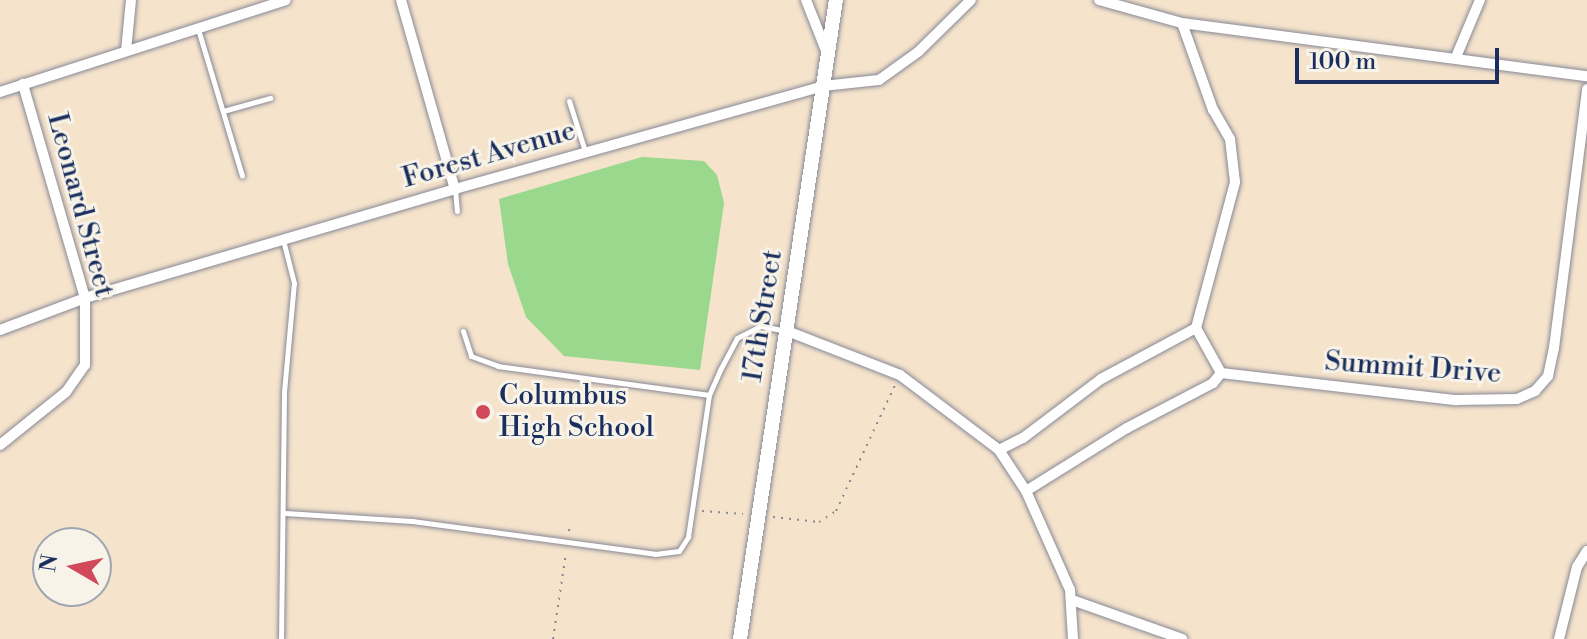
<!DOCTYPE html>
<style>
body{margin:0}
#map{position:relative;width:1587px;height:639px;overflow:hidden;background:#f5e3cc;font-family:"Libre Bodoni",serif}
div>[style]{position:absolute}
.green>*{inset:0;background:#99d88d}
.path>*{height:2px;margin-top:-1px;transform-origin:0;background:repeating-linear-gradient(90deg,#888995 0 2px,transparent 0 8px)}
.roads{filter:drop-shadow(0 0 2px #888995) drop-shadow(0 0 2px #888995)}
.service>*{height:5px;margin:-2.5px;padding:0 2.5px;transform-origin:2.5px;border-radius:2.5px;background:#fff}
.minor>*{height:10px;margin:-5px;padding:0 5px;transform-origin:5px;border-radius:5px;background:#fff}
.tertiary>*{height:14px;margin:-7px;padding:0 7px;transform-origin:7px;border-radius:7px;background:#fff}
.dots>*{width:22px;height:22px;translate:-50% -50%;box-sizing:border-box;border:4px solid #f7f3e8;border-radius:50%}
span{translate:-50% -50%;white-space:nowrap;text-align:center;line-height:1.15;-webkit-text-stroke:6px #f7f3e8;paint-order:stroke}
.street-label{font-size:28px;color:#1b2f5e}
.poi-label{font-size:28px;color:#1b2f5e}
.left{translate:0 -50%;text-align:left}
.north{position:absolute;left:32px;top:527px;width:80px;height:80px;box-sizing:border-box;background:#f7f3e8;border:2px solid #9fa5b1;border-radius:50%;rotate:279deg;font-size:22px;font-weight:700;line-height:32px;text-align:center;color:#1b2f5e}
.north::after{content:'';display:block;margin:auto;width:28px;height:36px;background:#d1495b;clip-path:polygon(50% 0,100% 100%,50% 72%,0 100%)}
.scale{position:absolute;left:1295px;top:48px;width:204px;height:36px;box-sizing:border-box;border:4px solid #1b2f5e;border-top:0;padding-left:10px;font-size:24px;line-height:28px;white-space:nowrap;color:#1b2f5e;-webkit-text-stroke:6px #f7f3e8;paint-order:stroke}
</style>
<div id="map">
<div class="green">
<i style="clip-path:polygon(642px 157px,704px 161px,717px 175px,724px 203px,700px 370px,564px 356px,526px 317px,508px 264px,499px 199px)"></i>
</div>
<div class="path">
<i style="left:702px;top:511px;width:41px;rotate:4.2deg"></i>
<i style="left:773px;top:517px;width:46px;rotate:6.2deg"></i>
<i style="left:819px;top:522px;width:20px;rotate:-33deg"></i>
<i style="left:836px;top:511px;width:139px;rotate:-64.9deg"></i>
<i style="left:569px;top:531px;width:8px;rotate:-83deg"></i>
<i style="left:553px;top:639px;width:87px;rotate:-81.4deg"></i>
</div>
<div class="roads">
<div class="service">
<i style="left:198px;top:29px;width:153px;rotate:73.3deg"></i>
<i style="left:569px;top:101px;width:52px;rotate:72.3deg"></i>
<i style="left:223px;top:111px;width:49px;rotate:-15.5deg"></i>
<i style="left:455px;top:189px;width:22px;rotate:85deg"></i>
<i style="left:463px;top:331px;width:26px;rotate:72deg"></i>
<i style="left:471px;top:356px;width:29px;rotate:20deg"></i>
<i style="left:498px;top:366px;width:213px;rotate:7.8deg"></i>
<i style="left:285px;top:513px;width:127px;rotate:3.6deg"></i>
<i style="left:412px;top:521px;width:245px;rotate:7.7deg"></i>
<i style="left:655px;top:554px;width:24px;rotate:-7deg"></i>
<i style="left:679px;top:551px;width:17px;rotate:-57deg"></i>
<i style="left:688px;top:537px;width:144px;rotate:-81.6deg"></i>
<i style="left:709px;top:395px;width:27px;rotate:-66deg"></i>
<i style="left:720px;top:370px;width:36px;rotate:-62deg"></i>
<i style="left:737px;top:338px;width:27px;rotate:-27deg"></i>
<i style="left:761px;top:326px;width:25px;rotate:11deg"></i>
<i style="left:281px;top:639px;width:247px;rotate:-89.3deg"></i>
<i style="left:284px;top:392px;width:109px;rotate:-84.8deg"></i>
<i style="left:294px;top:283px;width:44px;rotate:-104.3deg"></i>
</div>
<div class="minor">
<i style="left:401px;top:0;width:197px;rotate:74.1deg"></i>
<i style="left:806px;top:0;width:57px;rotate:68.4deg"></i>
<i style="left:1099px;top:0;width:86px;rotate:15.5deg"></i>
<i style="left:1182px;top:23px;width:408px;rotate:7.5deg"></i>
<i style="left:126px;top:51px;width:51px;rotate:-84.4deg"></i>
<i style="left:1456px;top:57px;width:62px;rotate:-67.2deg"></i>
<i style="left:0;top:92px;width:300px;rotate:-17.8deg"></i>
<i style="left:1196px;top:328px;width:51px;rotate:60.9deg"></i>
<i style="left:1221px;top:373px;width:237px;rotate:6.6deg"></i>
<i style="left:1456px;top:400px;width:61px;rotate:-0.9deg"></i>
<i style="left:1517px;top:399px;width:20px;rotate:-24deg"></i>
<i style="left:1535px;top:391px;width:20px;rotate:-49deg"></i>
<i style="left:1548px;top:376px;width:29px;rotate:-78deg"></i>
<i style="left:1554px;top:348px;width:261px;rotate:-82.7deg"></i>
<i style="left:0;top:330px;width:91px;rotate:-20.6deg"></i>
<i style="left:85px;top:298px;width:386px;rotate:-16.4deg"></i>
<i style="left:455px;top:189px;width:382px;rotate:-15.6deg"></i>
<i style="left:823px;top:86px;width:56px;rotate:-6.1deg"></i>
<i style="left:879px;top:80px;width:48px;rotate:-35.7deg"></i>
<i style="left:918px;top:52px;width:74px;rotate:-44.5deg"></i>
<i style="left:787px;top:331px;width:121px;rotate:21.3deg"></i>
<i style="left:900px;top:375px;width:124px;rotate:37.1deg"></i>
<i style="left:999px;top:450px;width:49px;rotate:56.6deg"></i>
<i style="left:1026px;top:491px;width:108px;rotate:66deg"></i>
<i style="left:1070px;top:590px;width:49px;rotate:86.5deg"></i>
<i style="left:0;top:445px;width:85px;rotate:-38.8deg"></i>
<i style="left:66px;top:392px;width:33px;rotate:-55deg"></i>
<i style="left:85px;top:365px;width:67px;rotate:-90deg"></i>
<i style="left:85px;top:298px;width:223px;rotate:-106.2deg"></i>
<i style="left:999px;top:450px;width:27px;rotate:-27deg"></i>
<i style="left:1023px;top:438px;width:98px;rotate:-37.1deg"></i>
<i style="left:1101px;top:379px;width:108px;rotate:-28.2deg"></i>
<i style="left:1196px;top:328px;width:151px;rotate:-75deg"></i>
<i style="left:1235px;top:182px;width:43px;rotate:-96.6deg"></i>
<i style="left:1230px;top:139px;width:34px;rotate:-120deg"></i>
<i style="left:1213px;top:110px;width:92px;rotate:-109.6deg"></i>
<i style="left:1026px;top:491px;width:119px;rotate:-32deg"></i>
<i style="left:1127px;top:428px;width:97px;rotate:-27.6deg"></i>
<i style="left:1213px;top:383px;width:13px;rotate:-51deg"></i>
<i style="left:1072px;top:600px;width:117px;rotate:19.5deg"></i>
<i style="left:1559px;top:639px;width:74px;rotate:-76deg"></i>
<i style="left:1577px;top:567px;width:19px;rotate:-58deg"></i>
</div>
<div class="tertiary">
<i style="left:740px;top:639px;width:646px;rotate:-81.46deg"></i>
</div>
</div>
<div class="dots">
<i style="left:483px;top:412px;background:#d1495b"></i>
</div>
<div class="street-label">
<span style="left:489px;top:155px;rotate:-16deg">Forest Avenue</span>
<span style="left:80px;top:205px;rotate:75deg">Leonard Street</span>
<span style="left:763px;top:316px;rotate:-81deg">17th Street</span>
<span style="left:1413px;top:368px;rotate:4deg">Summit Drive</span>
</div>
<div class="poi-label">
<span class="left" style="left:499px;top:412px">Columbus<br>High School</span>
</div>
<div class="north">N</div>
<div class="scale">100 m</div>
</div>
